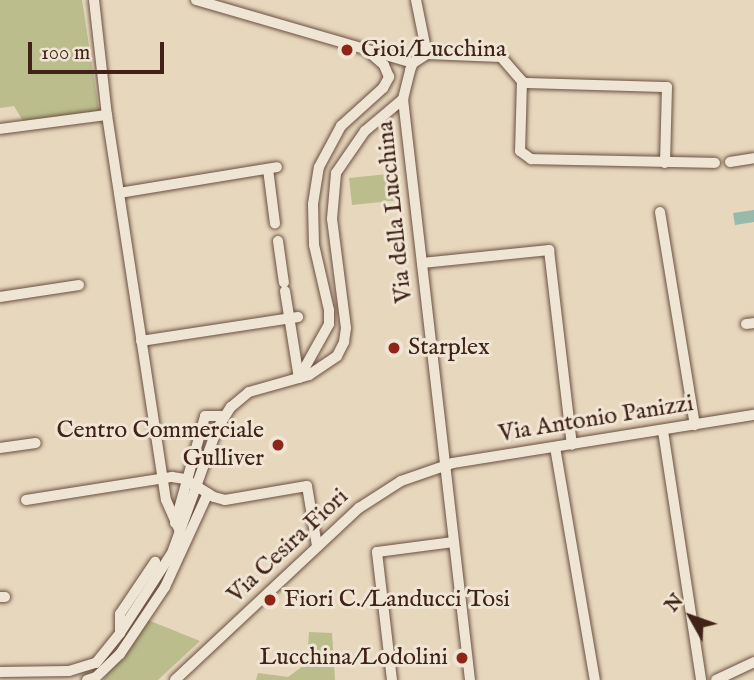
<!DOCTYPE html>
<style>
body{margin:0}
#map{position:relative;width:754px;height:680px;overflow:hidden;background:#e7d7bd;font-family:"IM FELL English",serif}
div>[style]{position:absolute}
.green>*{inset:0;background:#bbbd8d}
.water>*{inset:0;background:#97baad}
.roads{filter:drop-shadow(0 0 2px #6a4f40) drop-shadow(0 0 2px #6a4f40)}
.minor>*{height:10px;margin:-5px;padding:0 5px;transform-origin:5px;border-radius:5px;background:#efe5d4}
.dots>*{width:19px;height:19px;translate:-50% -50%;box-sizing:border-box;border:4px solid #efe5d4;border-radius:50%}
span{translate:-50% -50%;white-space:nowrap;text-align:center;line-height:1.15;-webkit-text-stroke:6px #efe5d4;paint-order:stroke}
.poi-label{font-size:24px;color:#402216}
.left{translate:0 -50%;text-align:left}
.right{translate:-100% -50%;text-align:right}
.street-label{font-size:24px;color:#402216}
.north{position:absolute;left:656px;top:582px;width:70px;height:70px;-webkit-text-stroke:5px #efe5d4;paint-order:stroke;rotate:310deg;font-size:19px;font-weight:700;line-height:28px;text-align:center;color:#402216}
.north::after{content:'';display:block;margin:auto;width:24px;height:32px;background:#402216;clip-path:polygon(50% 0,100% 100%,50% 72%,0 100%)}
.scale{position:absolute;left:28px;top:42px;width:136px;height:32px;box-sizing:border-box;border:4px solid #402216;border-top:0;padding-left:9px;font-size:21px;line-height:24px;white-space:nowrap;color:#402216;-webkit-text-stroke:5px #efe5d4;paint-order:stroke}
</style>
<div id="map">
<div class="green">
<i style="clip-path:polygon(0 0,82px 0,99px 111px,23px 121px,14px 106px,0 108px)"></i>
<i style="clip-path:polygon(398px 173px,401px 200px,352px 205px,349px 178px)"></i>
<i style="clip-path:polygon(148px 620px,200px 641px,158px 680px,103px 680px)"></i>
<i style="clip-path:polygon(309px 632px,332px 633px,335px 680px,256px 680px,258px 673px,288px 677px,307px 663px)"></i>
</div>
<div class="water">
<i style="clip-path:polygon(754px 210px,754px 222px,735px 225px,733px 213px)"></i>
</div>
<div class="roads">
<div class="minor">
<i style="left:94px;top:0;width:116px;rotate:83.6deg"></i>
<i style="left:107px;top:115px;width:389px;rotate:81.3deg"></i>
<i style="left:166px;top:500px;width:36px;rotate:66deg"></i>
<i style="left:196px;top:0;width:226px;rotate:16.2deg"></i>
<i style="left:416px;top:0;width:55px;rotate:78.5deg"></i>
<i style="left:523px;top:83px;width:144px;rotate:1.6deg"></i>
<i style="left:667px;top:87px;width:76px;rotate:91.5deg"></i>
<i style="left:0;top:129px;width:108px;rotate:-7.5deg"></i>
<i style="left:730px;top:162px;width:24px;rotate:-9deg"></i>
<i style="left:268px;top:169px;width:55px;rotate:82.7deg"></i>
<i style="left:119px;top:193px;width:160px;rotate:-9.3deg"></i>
<i style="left:660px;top:212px;width:216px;rotate:80.7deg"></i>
<i style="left:278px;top:241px;width:42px;rotate:81.9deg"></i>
<i style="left:422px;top:263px;width:128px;rotate:-5.8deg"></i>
<i style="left:549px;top:250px;width:196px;rotate:83.3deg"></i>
<i style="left:285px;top:291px;width:88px;rotate:80.9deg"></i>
<i style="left:0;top:297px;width:80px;rotate:-8.6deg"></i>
<i style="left:746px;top:324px;width:8px;rotate:-7deg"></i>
<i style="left:141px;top:341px;width:159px;rotate:-8.7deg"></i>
<i style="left:299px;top:378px;width:62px;rotate:-60.9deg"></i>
<i style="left:329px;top:324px;width:14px;rotate:-90deg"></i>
<i style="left:329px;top:310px;width:67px;rotate:-103deg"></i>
<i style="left:314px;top:245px;width:41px;rotate:-91.4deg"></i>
<i style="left:313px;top:204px;width:37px;rotate:-81deg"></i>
<i style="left:319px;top:167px;width:47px;rotate:-61.8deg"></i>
<i style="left:341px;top:126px;width:57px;rotate:-42.1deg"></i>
<i style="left:383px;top:88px;width:13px;rotate:-61deg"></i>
<i style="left:389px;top:77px;width:13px;rotate:-113deg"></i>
<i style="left:384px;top:65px;width:23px;rotate:-139deg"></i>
<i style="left:663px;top:431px;width:252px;rotate:81.3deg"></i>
<i style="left:555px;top:447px;width:236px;rotate:80.3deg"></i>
<i style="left:0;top:448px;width:36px;rotate:-8deg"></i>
<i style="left:26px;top:500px;width:148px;rotate:-9deg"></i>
<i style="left:172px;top:477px;width:13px;rotate:9deg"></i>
<i style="left:185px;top:479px;width:34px;rotate:32deg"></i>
<i style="left:214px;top:497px;width:11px;rotate:15deg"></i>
<i style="left:225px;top:500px;width:83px;rotate:-9.7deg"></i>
<i style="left:307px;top:486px;width:61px;rotate:80.5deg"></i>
<i style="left:175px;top:523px;width:111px;rotate:-74.3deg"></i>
<i style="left:205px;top:416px;width:18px"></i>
<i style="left:0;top:597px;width:5px"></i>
<i style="left:120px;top:633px;width:19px;rotate:-90deg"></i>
<i style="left:120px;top:614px;width:63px;rotate:-56.1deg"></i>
<i style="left:0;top:672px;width:69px;rotate:-0.8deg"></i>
<i style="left:69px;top:671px;width:28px;rotate:-17deg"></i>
<i style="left:96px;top:663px;width:38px;rotate:-51deg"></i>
<i style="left:120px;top:633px;width:95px;rotate:-57deg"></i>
<i style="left:172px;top:553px;width:132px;rotate:-70.1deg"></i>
<i style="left:217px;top:429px;width:26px;rotate:-58deg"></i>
<i style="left:231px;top:407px;width:23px;rotate:-40deg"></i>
<i style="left:249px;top:392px;width:62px;rotate:-15.8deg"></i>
<i style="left:309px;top:375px;width:34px;rotate:-34deg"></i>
<i style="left:337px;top:356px;width:16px;rotate:-63deg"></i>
<i style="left:344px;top:342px;width:14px;rotate:-82deg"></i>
<i style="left:346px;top:328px;width:110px;rotate:-97.3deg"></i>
<i style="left:332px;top:219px;width:46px;rotate:-85deg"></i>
<i style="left:336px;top:173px;width:51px;rotate:-55.4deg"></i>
<i style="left:365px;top:131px;width:50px;rotate:-40.1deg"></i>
<i style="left:87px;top:680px;width:9px;rotate:-18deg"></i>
<i style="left:96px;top:677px;width:33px;rotate:-44deg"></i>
<i style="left:120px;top:654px;width:81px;rotate:-56.1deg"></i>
<i style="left:165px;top:587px;width:103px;rotate:-65.4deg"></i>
<i style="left:175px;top:680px;width:252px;rotate:-43.1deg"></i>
<i style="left:359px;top:508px;width:50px;rotate:-32.7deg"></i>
<i style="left:401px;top:481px;width:55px;rotate:-19.1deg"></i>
<i style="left:453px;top:463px;width:305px;rotate:-9.1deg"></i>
<i style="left:392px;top:680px;width:129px;rotate:-96.7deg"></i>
<i style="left:377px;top:552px;width:77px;rotate:-7.5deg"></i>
<i style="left:470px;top:680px;width:585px;rotate:-96.58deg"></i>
<i style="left:403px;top:99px;width:30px;rotate:-76deg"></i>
<i style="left:410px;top:70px;width:8px;rotate:-67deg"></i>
<i style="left:413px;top:63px;width:17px;rotate:-33deg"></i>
<i style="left:427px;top:54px;width:74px;rotate:2.3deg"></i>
<i style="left:501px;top:57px;width:32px;rotate:49deg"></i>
<i style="left:522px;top:81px;width:70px;rotate:91.6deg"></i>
<i style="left:520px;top:151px;width:14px;rotate:36deg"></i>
<i style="left:531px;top:159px;width:184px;rotate:1.2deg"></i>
<i style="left:716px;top:680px;width:42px;rotate:-25.3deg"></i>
</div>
</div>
<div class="dots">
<i style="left:347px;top:50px;background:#8f2418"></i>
<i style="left:394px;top:348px;background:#8f2418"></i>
<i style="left:278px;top:445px;background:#8f2418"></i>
<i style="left:270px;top:600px;background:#8f2418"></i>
<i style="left:462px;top:658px;background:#8f2418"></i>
</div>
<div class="poi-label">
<span class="left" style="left:361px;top:50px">Gioi/Lucchina</span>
<span class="left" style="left:408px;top:348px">Starplex</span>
<span class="right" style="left:264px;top:445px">Centro Commerciale<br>Gulliver</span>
<span class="left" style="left:284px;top:600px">Fiori C./Landucci Tosi</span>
<span class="right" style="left:448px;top:658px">Lucchina/Lodolini</span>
</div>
<div class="street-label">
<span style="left:395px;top:212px;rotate:-96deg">Via della Lucchina</span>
<span style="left:596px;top:419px;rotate:-9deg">Via Antonio Panizzi</span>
<span style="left:288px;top:546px;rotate:-43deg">Via Cesira Fiori</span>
</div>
<div class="north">N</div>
<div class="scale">100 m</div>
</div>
